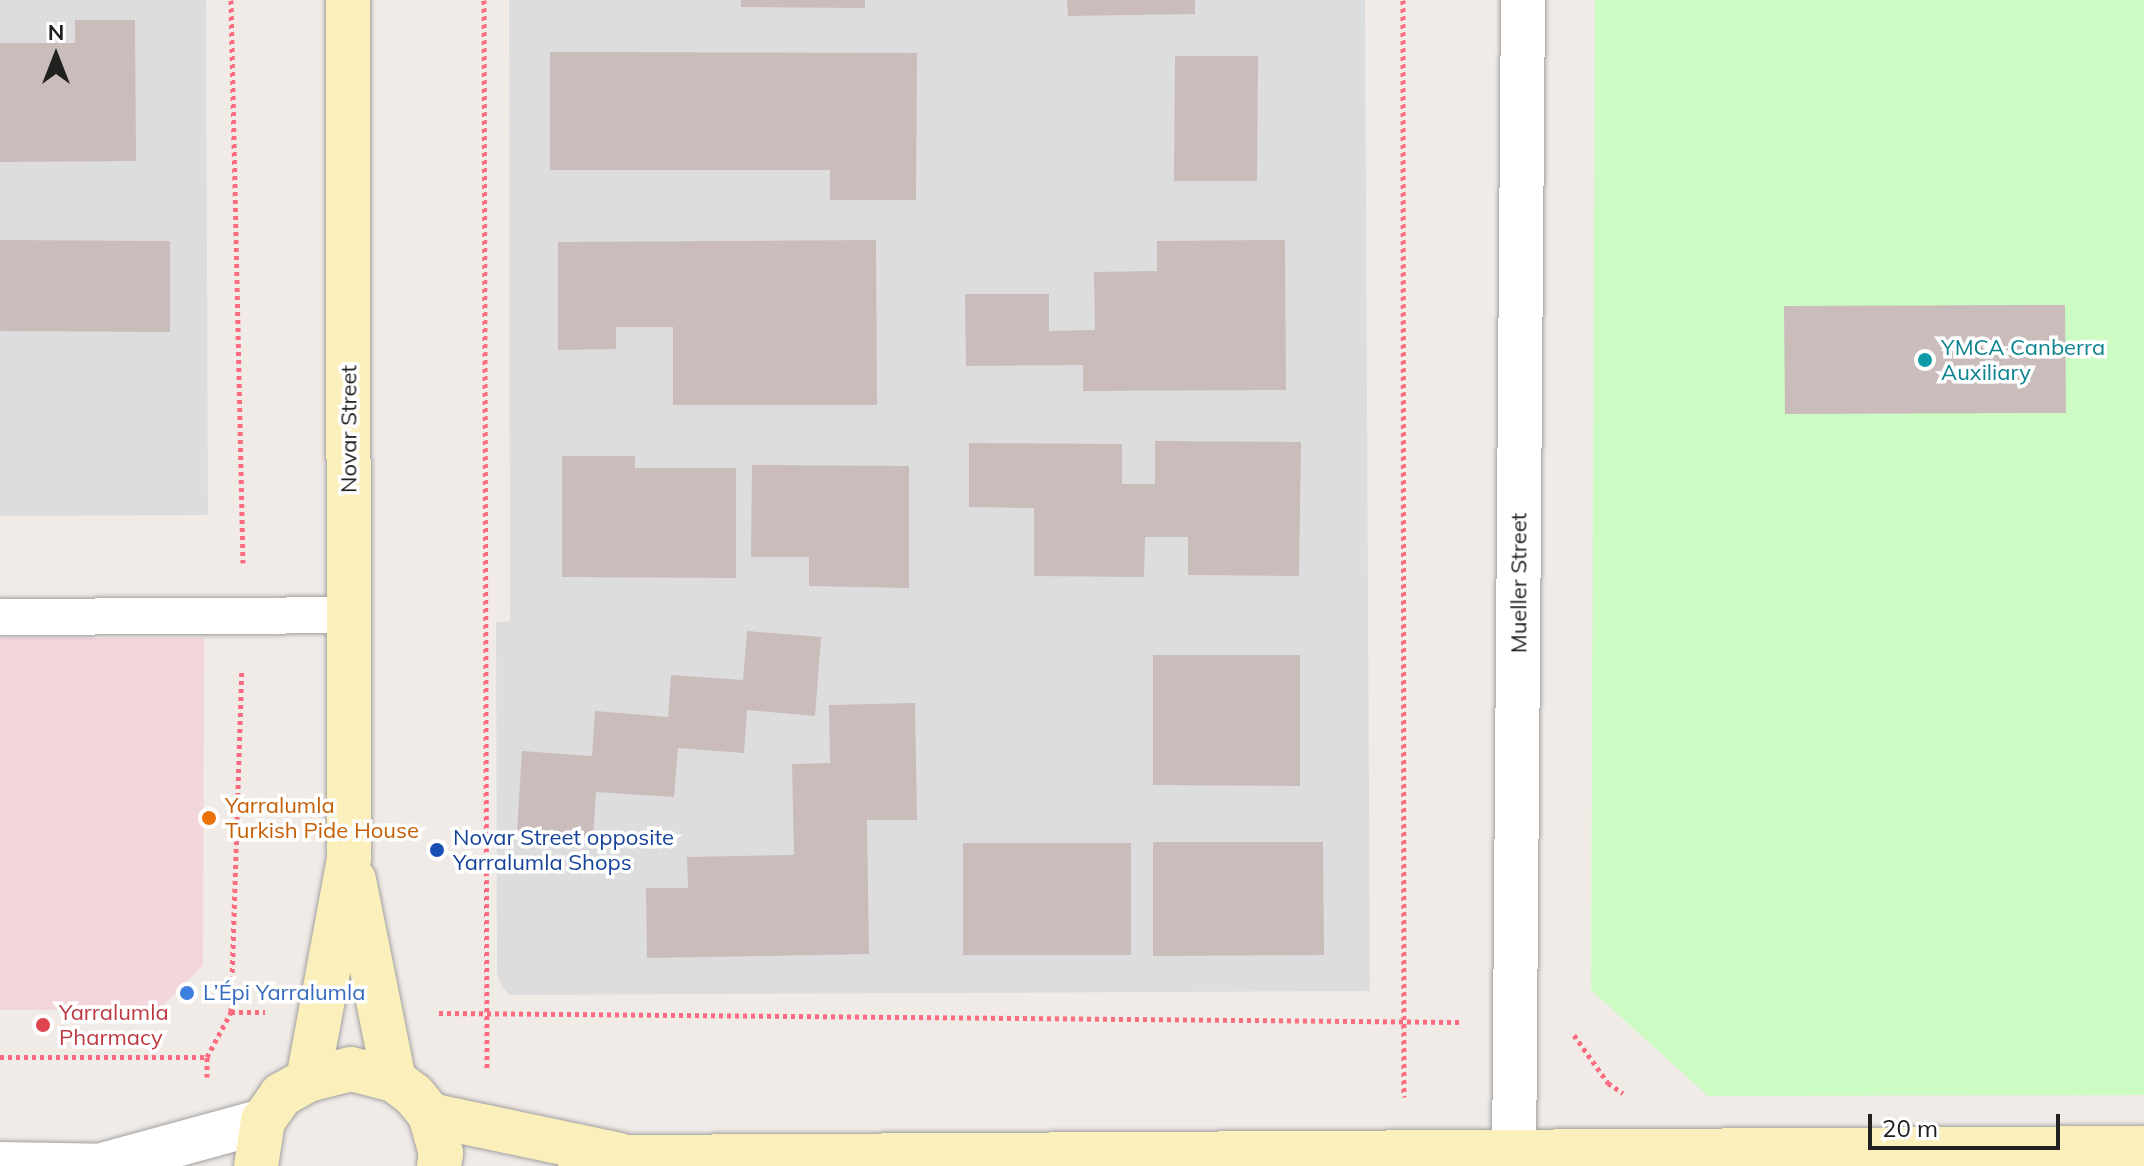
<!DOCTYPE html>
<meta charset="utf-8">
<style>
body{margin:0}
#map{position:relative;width:2144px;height:1166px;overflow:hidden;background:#f1ebe7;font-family:Mulish,sans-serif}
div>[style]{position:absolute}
.residential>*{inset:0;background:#deddde}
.commercial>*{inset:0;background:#f2d6dc}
.park>*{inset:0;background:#cdfbc4}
.building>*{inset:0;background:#c9bcba}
.path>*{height:5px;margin-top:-2.5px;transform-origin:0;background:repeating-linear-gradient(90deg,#fc6c80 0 4px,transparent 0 8px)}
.roads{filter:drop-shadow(0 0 2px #a1a1a1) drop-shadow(0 0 2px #a1a1a1)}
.lane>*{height:36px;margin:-18px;padding:0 18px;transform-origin:18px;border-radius:18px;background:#fff}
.street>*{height:44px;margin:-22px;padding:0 22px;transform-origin:22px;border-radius:22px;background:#fff}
.secondary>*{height:44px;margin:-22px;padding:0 22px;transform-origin:22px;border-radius:22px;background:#fbefbb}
.dots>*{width:22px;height:22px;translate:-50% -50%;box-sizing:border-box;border:4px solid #fff;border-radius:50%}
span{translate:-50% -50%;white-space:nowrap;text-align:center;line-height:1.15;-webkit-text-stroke:7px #fff;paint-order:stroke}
.culture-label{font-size:22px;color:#0d838f}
.left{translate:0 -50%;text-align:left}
.street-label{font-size:22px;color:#202020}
.food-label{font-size:22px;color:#c56008}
.transit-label{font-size:22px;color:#164399}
.shop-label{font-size:22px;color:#366cbe}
.health-label{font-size:22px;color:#be3a42}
.north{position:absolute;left:16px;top:16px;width:80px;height:80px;-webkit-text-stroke:6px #fff;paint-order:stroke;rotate:0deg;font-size:22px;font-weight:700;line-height:32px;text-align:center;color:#202020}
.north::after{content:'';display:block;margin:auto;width:28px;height:36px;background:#202020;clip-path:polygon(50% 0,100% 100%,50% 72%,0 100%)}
.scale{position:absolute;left:1868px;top:1114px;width:192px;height:36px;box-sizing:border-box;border:4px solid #202020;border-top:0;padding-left:10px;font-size:24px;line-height:28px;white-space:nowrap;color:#202020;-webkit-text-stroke:6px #fff;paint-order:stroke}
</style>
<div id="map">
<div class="residential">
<i style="clip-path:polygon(0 0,206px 0,208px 515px,0 516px)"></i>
<i style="clip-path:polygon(509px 0,1365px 0,1370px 991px,510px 995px,503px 988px,497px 974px,496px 622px,510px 621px)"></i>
</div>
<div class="commercial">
<i style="clip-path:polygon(0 638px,204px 638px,203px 965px,159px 1010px,0 1010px)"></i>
</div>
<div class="park">
<i style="clip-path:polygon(1595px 0,2144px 0,2144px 1095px,1708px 1096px,1591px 990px)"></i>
</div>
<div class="building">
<i style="clip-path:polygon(741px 0,865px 0,865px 8px,741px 7px)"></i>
<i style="clip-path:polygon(1067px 0,1195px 0,1195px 14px,1068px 16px)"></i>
<i style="clip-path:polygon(75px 20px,135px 20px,136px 161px,0 162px,0 43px,75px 43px)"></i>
<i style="clip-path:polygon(550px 52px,917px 53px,916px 200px,830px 200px,830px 170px,550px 170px)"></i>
<i style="clip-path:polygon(1175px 56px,1258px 56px,1257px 181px,1174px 181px)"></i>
<i style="clip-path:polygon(0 240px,170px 241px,170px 332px,0 331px)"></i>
<i style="clip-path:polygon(876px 240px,877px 405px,673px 405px,673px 327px,616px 327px,616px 349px,558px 350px,558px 242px)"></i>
<i style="clip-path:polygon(1285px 240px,1286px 390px,1083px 391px,1083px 365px,966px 366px,965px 294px,1049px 294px,1049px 331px,1095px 330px,1094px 272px,1157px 271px,1157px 241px)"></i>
<i style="clip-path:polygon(2065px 305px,2066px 413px,1785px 414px,1784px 306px)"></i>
<i style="clip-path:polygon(1155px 441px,1301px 442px,1299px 576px,1188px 575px,1188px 537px,1145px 537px,1144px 577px,1034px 576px,1034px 508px,969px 507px,969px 443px,1122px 444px,1122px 484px,1155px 484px)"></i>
<i style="clip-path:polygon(562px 456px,635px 456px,635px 468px,736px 468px,736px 578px,562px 577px)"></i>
<i style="clip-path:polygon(752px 465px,909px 466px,909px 588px,809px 586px,809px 557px,751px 557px)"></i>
<i style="clip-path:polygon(747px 631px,821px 637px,815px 716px,747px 710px,744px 753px,678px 748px,674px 797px,596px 792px,593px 838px,517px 832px,522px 751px,592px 756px,595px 711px,668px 717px,671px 675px,743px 680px)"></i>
<i style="clip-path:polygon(1153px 655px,1300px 655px,1300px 786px,1153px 785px)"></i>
<i style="clip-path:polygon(915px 703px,917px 820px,867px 820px,869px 954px,647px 958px,646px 888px,688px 888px,687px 857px,794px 855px,792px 764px,830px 763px,829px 705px)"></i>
<i style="clip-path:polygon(1153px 842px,1323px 842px,1324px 955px,1153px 956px)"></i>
<i style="clip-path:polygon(963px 843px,1131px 843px,1131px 955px,963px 955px)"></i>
</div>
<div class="path">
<i style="left:231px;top:0;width:563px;rotate:88.78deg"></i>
<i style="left:484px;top:0;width:1069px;rotate:89.84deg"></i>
<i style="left:1403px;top:0;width:1097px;rotate:89.95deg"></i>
<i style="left:231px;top:1012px;width:343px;rotate:-88.2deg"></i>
<i style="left:439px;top:1013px;width:1022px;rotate:0.5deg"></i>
<i style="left:1574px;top:1035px;width:59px;rotate:54.7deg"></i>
<i style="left:1608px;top:1083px;width:18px;rotate:34deg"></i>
<i style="left:0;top:1057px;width:207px"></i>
<i style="left:207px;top:1077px;width:20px;rotate:-90deg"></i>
<i style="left:207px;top:1057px;width:51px;rotate:-61.9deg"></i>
<i style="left:231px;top:1012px;width:34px"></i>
</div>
<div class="roads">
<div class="lane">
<i style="left:0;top:617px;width:349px;rotate:-0.3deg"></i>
</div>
<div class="street">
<i style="left:0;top:1164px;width:117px;rotate:1deg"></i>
<i style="left:106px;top:1164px;width:163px;rotate:-15.3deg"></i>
<i style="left:1514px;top:1166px;width:1166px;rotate:-89.56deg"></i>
</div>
<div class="secondary">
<i style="left:354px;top:880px;width:204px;rotate:78.7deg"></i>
<i style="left:308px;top:1080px;width:226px;rotate:-79.5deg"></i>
<i style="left:349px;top:858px;width:858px;rotate:-90.07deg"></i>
<i style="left:430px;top:1115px;width:193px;rotate:11.9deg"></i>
<i style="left:256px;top:1166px;width:46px;rotate:-81.2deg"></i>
<i style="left:263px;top:1121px;width:32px;rotate:-55deg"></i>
<i style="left:281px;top:1095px;width:31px;rotate:-29deg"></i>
<i style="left:308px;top:1080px;width:44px;rotate:-14.3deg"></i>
<i style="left:351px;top:1069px;width:44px;rotate:14.3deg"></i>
<i style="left:394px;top:1080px;width:25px;rotate:37deg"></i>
<i style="left:414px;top:1095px;width:26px;rotate:51deg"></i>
<i style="left:430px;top:1115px;width:40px;rotate:74deg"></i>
<i style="left:441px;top:1153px;width:13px;rotate:99deg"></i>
<i style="left:580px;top:1166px;width:50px;rotate:-10.4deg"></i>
<i style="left:629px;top:1157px;width:1515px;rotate:-0.34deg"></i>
</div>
</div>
<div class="dots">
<i style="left:1925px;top:360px;background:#0f9aa8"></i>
<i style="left:209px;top:818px;background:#e8710a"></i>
<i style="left:437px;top:850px;background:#1a4fb4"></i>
<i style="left:187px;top:993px;background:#3f7fe0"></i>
<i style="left:43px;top:1025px;background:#e0444e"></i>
</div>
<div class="culture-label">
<span class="left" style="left:1941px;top:360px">YMCA Canberra<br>Auxiliary</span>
</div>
<div class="street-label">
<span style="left:349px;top:429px;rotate:-90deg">Novar Street</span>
<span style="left:1519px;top:583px;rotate:-90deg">Mueller Street</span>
</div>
<div class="food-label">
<span class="left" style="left:225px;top:818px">Yarralumla<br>Turkish Pide House</span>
</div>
<div class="transit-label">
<span class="left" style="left:453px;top:850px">Novar Street opposite<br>Yarralumla Shops</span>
</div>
<div class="shop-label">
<span class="left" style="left:203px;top:993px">L’Épi Yarralumla</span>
</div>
<div class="health-label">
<span class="left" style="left:59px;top:1025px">Yarralumla<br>Pharmacy</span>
</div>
<div class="north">N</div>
<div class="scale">20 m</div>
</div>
